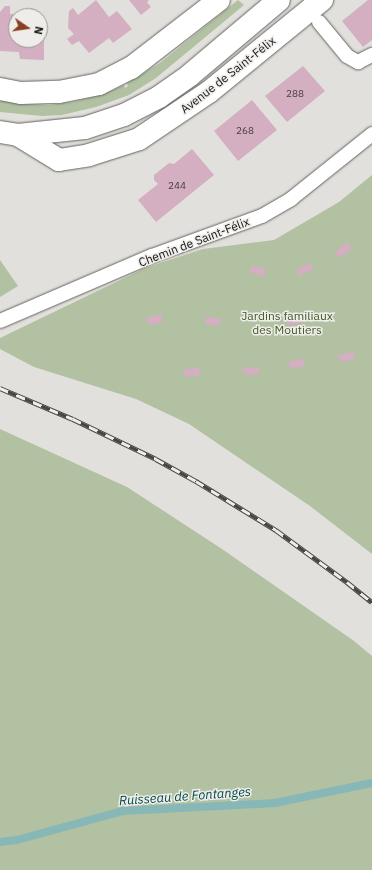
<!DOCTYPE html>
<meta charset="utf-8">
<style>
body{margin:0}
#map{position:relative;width:372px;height:870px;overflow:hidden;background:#e2e0dc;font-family:"IBM Plex Sans",sans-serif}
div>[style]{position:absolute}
.green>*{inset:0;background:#b1c1a2}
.stream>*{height:8px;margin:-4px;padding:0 4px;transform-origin:4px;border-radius:4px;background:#87b7b7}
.building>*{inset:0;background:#d4aec1}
.roads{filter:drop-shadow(0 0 1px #64635f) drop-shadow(0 0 1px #64635f)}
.service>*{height:14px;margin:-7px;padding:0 7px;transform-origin:7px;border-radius:7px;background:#fff}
.minor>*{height:22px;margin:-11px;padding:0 11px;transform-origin:11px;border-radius:11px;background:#fff}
.rail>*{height:4.5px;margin-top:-2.25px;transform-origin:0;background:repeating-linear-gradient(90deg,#efede9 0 9px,#464543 0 18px);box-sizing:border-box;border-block:1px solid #464543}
span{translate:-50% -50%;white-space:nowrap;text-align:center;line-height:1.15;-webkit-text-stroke:3px #efede9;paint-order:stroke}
.number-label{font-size:10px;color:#463d40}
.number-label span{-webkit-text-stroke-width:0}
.street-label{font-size:12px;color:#171715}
.park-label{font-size:12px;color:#415927}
.water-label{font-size:13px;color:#004b4c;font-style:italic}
.north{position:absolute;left:8px;top:8px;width:40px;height:40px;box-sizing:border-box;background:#efede9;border:1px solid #999794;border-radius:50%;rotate:103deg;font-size:11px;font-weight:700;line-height:16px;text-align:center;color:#171715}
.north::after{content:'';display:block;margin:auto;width:14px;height:18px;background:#884020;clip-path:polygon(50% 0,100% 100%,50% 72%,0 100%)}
</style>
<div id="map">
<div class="green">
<i style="clip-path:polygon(238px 0,244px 5px,156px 78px,129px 95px,96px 107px,62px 115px,42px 116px,0 112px,0 99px,25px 104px,49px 105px,72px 102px,104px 94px,124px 85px,125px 88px,128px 86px,127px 83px,160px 63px)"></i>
<i style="clip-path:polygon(372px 175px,372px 554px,310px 506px,189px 424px,136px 399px,34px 367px,0 349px,0 338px,145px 268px,203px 249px,274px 240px,339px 202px)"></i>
<i style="clip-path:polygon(0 260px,18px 286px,0 297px)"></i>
<i style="clip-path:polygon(0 429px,127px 487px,222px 549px,354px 641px,372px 656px,372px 870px,0 870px)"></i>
</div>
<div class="stream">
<i style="left:0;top:842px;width:17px;rotate:-7deg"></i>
<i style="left:17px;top:840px;width:110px;rotate:-15.3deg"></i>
<i style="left:123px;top:811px;width:152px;rotate:-3deg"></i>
<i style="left:275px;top:803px;width:99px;rotate:-11.7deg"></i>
</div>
<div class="building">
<i style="clip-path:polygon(96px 0,109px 17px,117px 11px,132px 29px,113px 43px,109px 38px,89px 53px,79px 41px,72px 45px,67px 39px,74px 34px,68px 28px,69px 11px,73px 8px,78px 15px)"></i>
<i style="clip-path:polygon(129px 0,149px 0,147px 2px,151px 7px,141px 15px)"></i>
<i style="clip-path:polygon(368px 0,372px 0,372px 40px,363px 47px,342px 21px)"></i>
<i style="clip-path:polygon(5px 6px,10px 6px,10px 14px,33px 14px,33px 16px,16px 16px,16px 40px,40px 40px,40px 33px,44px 33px,44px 60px,20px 59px,19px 52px,0 51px,0 12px)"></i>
<i style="clip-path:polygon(303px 66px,325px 91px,287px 122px,265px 96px)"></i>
<i style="clip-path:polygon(252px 100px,277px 130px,238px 161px,214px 131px)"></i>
<i style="clip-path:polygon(192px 149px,214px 175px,156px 222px,138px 200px,158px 184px,154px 180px,154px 175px,169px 163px,174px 164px)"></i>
<i style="clip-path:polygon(347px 242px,352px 248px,340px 258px,335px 252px)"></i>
<i style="clip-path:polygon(311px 263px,313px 270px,299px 276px,296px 269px)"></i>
<i style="clip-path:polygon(252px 265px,267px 270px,264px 277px,250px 272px)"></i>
<i style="clip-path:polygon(161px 314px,163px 322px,148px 325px,146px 318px)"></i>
<i style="clip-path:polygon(302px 316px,302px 323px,287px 325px,286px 318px)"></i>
<i style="clip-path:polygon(206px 317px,221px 318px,220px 326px,205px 324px)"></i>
<i style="clip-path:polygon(353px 352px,355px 359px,340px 362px,338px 355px)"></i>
<i style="clip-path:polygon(304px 359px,304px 367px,289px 368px,289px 361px)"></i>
<i style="clip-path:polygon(259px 367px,259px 374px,244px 375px,243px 368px)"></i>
<i style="clip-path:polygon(199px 368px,200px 376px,185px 377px,184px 369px)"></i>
</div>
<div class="roads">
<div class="service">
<i style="left:319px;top:22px;width:44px;rotate:50.5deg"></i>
<i style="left:347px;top:56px;width:13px;rotate:29deg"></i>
<i style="left:358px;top:62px;width:16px;rotate:-27deg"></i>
<i style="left:0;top:321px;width:165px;rotate:-23.2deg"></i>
<i style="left:152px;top:256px;width:117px;rotate:-20deg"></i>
<i style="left:262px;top:216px;width:34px;rotate:-30deg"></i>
<i style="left:291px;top:199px;width:104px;rotate:-38.7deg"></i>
</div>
<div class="minor">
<i style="left:0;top:89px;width:21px;rotate:11deg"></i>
<i style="left:21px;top:93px;width:38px;rotate:-2deg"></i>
<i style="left:59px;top:92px;width:41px;rotate:-11.3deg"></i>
<i style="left:99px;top:84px;width:36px;rotate:-27deg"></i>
<i style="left:131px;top:68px;width:111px;rotate:-37.7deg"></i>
<i style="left:0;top:132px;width:18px;rotate:9deg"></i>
<i style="left:18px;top:135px;width:67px;rotate:-6deg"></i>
<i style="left:85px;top:128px;width:41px;rotate:-18.4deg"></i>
<i style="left:124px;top:115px;width:39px;rotate:-27deg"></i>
<i style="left:159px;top:97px;width:38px;rotate:-35deg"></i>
<i style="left:190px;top:75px;width:116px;rotate:-40.1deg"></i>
<i style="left:18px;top:135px;width:48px;rotate:31.4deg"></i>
<i style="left:59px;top:160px;width:30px;rotate:-9deg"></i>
<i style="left:89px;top:155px;width:52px;rotate:-17.7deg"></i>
<i style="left:139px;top:139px;width:84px;rotate:-33.9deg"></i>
<i style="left:209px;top:92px;width:146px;rotate:-39.2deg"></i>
</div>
</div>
<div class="rail">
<i style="left:0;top:388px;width:79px;rotate:23deg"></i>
<i style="left:73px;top:419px;width:92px;rotate:25.7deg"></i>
<i style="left:156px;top:459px;width:46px;rotate:28.8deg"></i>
<i style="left:196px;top:481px;width:94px;rotate:31.5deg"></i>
<i style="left:276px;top:530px;width:88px;rotate:36.2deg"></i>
<i style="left:347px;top:582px;width:32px;rotate:39deg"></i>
</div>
<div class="number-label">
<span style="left:295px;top:94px">288</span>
<span style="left:245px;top:131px">268</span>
<span style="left:177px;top:186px">244</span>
</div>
<div class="street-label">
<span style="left:228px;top:75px;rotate:-38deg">Avenue de Saint-Félix</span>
<span style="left:194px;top:242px;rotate:-21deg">Chemin de Saint-Félix</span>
</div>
<div class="park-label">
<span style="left:287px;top:323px">Jardins familiaux<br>des Moutiers</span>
</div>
<div class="water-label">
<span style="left:185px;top:797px;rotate:-4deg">Ruisseau de Fontanges</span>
</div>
<div class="north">N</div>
</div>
